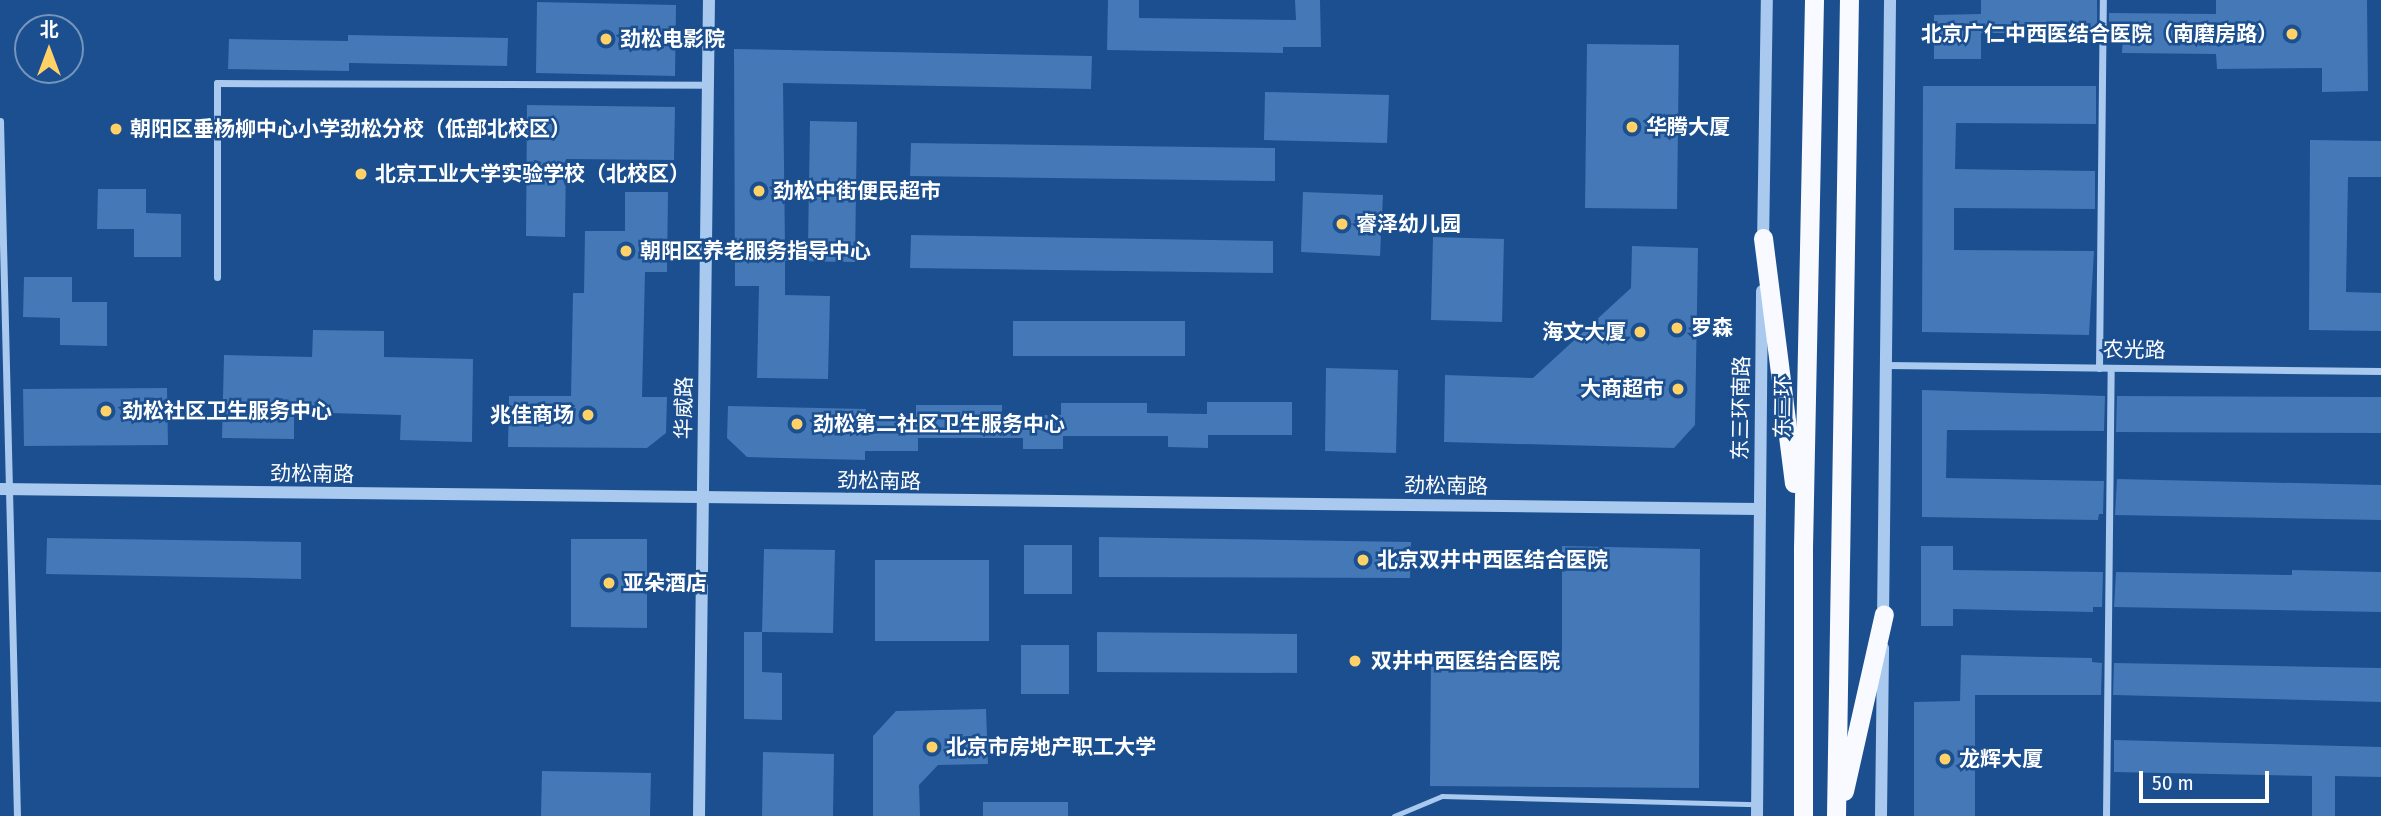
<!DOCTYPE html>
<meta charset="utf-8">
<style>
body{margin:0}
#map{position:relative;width:2381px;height:816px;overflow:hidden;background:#1b4f8f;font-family:"Fira Sans Condensed","Noto Sans SC",sans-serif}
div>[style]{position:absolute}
.building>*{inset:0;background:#4478b7}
.service>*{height:5px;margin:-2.5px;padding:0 2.5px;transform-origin:2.5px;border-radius:2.5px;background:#a9c9ee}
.minor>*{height:7px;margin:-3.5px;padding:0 3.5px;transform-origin:3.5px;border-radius:3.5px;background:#a9c9ee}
.tertiary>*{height:12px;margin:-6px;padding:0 6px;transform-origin:6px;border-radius:6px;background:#a9c9ee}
.trunk>*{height:19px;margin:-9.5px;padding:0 9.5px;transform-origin:9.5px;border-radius:9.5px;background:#f8faff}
.dots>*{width:19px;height:19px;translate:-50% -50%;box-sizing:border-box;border:4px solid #1b4f8f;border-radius:50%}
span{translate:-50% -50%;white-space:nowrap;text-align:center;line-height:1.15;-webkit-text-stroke:5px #1b4f8f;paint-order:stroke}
.poi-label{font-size:21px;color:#fff;font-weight:700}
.right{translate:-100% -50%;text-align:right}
.left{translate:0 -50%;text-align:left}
.street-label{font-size:21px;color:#fff}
.north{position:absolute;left:14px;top:14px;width:70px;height:70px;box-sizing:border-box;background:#1b4f8f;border:2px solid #7695bc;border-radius:50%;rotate:0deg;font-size:19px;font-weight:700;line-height:28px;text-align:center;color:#fff}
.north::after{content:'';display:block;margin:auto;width:24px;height:32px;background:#ffd166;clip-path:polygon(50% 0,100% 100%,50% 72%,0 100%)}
.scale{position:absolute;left:2139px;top:771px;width:130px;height:32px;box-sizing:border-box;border:4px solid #fff;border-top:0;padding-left:9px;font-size:21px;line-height:24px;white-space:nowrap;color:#fff;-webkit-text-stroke:5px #1b4f8f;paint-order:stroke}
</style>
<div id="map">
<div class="building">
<i style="clip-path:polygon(1108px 0,1139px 0,1139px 18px,1296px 20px,1295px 0,1320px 0,1321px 47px,1283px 47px,1283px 53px,1107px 50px)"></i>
<i style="clip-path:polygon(1981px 0,2097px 0,2097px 33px,1981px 33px,1981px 59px,1934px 59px,1934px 15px,1981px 14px)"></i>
<i style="clip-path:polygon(2216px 0,2367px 0,2368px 91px,2322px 92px,2322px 68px,2217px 69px,2216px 54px,2122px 53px,2123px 33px,2109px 33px,2109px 13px,2216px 14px)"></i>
<i style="clip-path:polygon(537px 2px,676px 5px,675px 76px,536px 73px)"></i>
<i style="clip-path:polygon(348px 35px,508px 38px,507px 66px,349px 63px,349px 71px,228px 69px,229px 39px,348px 41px)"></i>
<i style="clip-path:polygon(1587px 44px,1679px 45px,1677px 209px,1585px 208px)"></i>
<i style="clip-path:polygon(734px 49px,1092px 56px,1091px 89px,783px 83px,785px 246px,808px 246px,810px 121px,857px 122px,855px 262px,785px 261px,785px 295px,830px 296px,828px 379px,757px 378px,759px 286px,735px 286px)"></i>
<i style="clip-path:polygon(1923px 86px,2096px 86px,2096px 124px,1956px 123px,1955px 169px,2095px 171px,2095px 209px,1954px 208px,1954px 250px,2094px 251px,2089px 335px,1922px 332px)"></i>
<i style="clip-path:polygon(1265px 92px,1389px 95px,1387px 143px,1264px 140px)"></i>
<i style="clip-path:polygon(527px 105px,675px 107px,674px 160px,566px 159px,565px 237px,526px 236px)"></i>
<i style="clip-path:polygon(2310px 140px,2381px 141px,2381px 177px,2348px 177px,2346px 292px,2381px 293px,2381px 331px,2309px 330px)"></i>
<i style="clip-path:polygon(911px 143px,1275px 148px,1275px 181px,910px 176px)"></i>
<i style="clip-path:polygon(98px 189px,146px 189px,146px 213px,181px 214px,181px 257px,134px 257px,134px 229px,97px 229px)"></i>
<i style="clip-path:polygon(625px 192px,668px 192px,667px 272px,645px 272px,642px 397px,667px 397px,666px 433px,647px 448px,508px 447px,509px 396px,571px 396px,573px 293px,584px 293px,585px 231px,625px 231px)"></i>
<i style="clip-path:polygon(1303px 192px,1383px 195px,1380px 256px,1301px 252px)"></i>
<i style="clip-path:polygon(911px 235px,1273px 241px,1273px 273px,910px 268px)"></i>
<i style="clip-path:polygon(1433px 237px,1504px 239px,1502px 322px,1431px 320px)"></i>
<i style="clip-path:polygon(1632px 246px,1698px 248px,1695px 425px,1674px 448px,1444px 442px,1445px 375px,1533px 378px,1631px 288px)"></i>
<i style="clip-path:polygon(24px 277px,72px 277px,72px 302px,107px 302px,107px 346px,60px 345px,60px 318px,23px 317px)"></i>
<i style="clip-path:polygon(1013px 321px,1185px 321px,1185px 356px,1013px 356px)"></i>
<i style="clip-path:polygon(313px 330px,384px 331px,384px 357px,473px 359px,472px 442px,400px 440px,401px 415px,294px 412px,294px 439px,222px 438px,224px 355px,312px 357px)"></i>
<i style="clip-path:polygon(1326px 368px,1398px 370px,1396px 453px,1325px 451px)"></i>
<i style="clip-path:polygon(167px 388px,168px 445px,24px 446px,23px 389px)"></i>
<i style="clip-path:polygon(1922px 390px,2105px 396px,2104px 431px,1947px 430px,1946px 478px,2104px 481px,2103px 514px,2099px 514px,2098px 520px,1922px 517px)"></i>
<i style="clip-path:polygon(2117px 396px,2381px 397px,2381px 433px,2116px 432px)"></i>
<i style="clip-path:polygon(1207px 402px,1292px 402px,1292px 435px,1208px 435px,1208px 448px,1168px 447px,1168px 436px,1063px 436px,1063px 449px,1023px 449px,1023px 438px,918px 438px,918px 451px,865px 451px,865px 460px,747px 457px,727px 438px,728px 406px,866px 409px,866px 416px,916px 417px,916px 405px,1002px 405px,1002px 415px,1061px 415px,1061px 403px,1147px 403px,1147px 413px,1207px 414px)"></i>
<i style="clip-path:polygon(2117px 479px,2381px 485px,2381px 520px,2115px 515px)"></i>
<i style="clip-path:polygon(1099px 537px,1411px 542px,1410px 578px,1099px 577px)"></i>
<i style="clip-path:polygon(47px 538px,301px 542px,301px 579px,46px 574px)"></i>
<i style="clip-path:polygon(571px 539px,647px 539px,647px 628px,571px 627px)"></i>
<i style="clip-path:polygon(1024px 545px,1072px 545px,1072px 594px,1024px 594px)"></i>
<i style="clip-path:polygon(1562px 546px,1700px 549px,1699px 788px,1430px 786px,1431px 650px,1562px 651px)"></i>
<i style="clip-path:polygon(1921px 546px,1953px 546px,1953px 570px,2103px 572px,2102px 607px,2093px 607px,2093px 612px,1953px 609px,1953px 626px,1921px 626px)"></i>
<i style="clip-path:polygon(764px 549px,835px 550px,833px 633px,762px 632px)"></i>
<i style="clip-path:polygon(875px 560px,989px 560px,989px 641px,875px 641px)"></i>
<i style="clip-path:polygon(2292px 570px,2381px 572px,2381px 612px,2114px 607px,2116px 572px,2292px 575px)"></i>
<i style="clip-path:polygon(744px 632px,762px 632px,762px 672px,782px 673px,782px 720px,744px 719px)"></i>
<i style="clip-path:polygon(1097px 632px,1297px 634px,1297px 673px,1097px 672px)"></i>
<i style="clip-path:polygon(1021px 645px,1069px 645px,1069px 694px,1021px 694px)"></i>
<i style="clip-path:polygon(1961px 655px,2092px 658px,2092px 662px,2102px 663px,2101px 695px,1975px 695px,1975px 816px,1914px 816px,1914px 702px,1960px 701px)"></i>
<i style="clip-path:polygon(2114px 663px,2381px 668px,2381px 702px,2113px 695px)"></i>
<i style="clip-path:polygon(986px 709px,988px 764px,938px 765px,919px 785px,920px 816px,873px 816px,873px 736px,896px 711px)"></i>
<i style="clip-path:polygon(2114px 740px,2381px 747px,2381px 777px,2335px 776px,2335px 816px,2312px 816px,2312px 776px,2114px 772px)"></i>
<i style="clip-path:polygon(763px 752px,834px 754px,833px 816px,762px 816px)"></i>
<i style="clip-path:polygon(542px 771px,651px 773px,650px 816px,541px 816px)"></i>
<i style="clip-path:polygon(983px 802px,1068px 802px,1068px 816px,983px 816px)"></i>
</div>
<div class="service">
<i style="left:1394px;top:816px;width:52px;rotate:-22.6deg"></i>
<i style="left:1442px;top:796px;width:315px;rotate:1.5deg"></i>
</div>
<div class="minor">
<i style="left:0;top:121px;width:695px;rotate:88.6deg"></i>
<i style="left:217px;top:277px;width:194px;rotate:-90deg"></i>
<i style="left:217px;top:83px;width:491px;rotate:0.2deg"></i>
<i style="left:1886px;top:365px;width:495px;rotate:0.7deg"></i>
<i style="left:2099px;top:368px;width:368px;rotate:-89.4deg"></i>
<i style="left:2106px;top:816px;width:448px;rotate:-89.4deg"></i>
</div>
<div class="tertiary">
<i style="left:1763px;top:245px;width:245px;rotate:-89.1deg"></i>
<i style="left:0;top:489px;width:1758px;rotate:0.65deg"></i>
<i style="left:1883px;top:620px;width:620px;rotate:-89.35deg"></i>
<i style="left:699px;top:816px;width:816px;rotate:-89.3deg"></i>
<i style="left:1757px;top:816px;width:525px;rotate:-89.45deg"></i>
<i style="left:1881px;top:816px;width:168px;rotate:-89.3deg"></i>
</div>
<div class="trunk">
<i style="left:1763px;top:238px;width:247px;rotate:82.8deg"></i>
<i style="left:1844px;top:791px;width:181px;rotate:-77.3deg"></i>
<i style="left:1803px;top:816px;width:268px;rotate:-90deg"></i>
<i style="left:1803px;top:548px;width:548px;rotate:-88.85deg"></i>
<i style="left:1836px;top:816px;width:816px;rotate:-89.09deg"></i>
</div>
<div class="dots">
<i style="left:2292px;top:34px;background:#ffd166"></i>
<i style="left:606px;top:39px;background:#ffd166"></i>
<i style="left:1632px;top:127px;background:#ffd166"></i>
<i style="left:116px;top:129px;background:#ffd166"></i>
<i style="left:361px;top:174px;background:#ffd166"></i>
<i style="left:759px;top:191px;background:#ffd166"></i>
<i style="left:1342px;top:224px;background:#ffd166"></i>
<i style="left:626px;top:251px;background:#ffd166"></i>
<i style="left:1677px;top:328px;background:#ffd166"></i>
<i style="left:1640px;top:332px;background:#ffd166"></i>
<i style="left:1678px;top:389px;background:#ffd166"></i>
<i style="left:106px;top:411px;background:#ffd166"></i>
<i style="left:588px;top:415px;background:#ffd166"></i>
<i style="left:797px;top:424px;background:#ffd166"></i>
<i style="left:1363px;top:560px;background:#ffd166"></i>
<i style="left:609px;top:583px;background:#ffd166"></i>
<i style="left:1355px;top:661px;background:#ffd166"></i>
<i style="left:932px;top:747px;background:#ffd166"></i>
<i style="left:1945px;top:759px;background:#ffd166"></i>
</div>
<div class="poi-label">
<span class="right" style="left:2278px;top:34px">北京广仁中西医结合医院（南磨房路）</span>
<span class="left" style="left:620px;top:39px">劲松电影院</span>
<span class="left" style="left:1646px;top:127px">华腾大厦</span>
<span class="left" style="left:130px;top:129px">朝阳区垂杨柳中心小学劲松分校（低部北校区）</span>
<span class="left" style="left:375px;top:174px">北京工业大学实验学校（北校区）</span>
<span class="left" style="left:773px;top:191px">劲松中街便民超市</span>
<span class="left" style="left:1356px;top:224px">睿泽幼儿园</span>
<span class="left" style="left:640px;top:251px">朝阳区养老服务指导中心</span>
<span class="left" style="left:1691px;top:328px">罗森</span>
<span class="right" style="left:1626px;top:332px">海文大厦</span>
<span class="right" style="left:1664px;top:389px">大商超市</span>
<span class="left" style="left:122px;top:411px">劲松社区卫生服务中心</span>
<span class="right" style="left:574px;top:415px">兆佳商场</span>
<span class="left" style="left:813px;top:424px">劲松第二社区卫生服务中心</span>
<span class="left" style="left:1377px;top:560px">北京双井中西医结合医院</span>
<span class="left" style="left:623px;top:583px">亚朵酒店</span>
<span class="left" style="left:1371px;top:661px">双井中西医结合医院</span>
<span class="left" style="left:946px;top:747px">北京市房地产职工大学</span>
<span class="left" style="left:1959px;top:759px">龙辉大厦</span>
</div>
<div class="street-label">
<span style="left:2134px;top:350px;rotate:1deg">农光路</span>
<span style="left:1783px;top:407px;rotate:-89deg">东三环</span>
<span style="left:684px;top:408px;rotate:-89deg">华威路</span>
<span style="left:1741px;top:408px;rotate:-89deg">东三环南路</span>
<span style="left:312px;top:474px;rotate:1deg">劲松南路</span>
<span style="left:879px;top:481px;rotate:1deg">劲松南路</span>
<span style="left:1446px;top:486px;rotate:1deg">劲松南路</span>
</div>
<div class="north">北</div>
<div class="scale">50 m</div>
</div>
